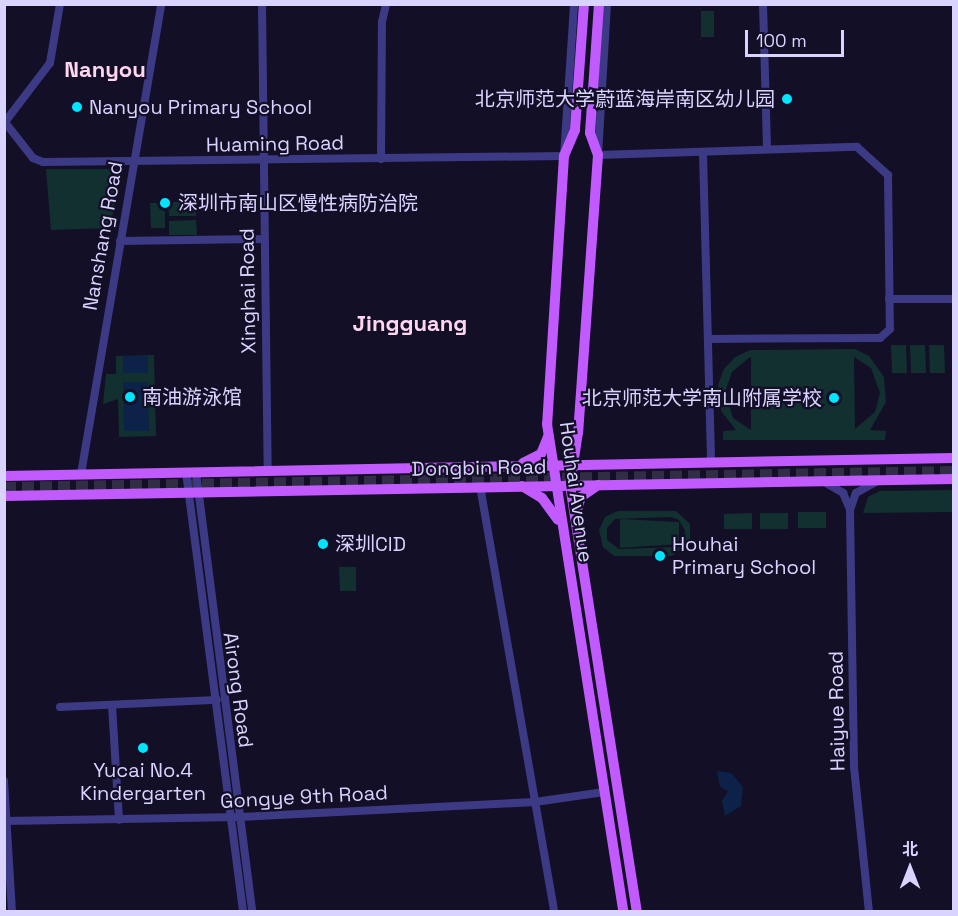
<!DOCTYPE html>
<meta charset="utf-8">
<style>
body{margin:0}
#map{position:relative;width:958px;height:916px;overflow:hidden;background:#130f26;font-family:"Space Grotesk","Noto Sans SC",sans-serif}
div>[style]{position:absolute}
.green>*{inset:0;background:#12302f}
.water>*{inset:0;background:#0c2248}
.highway-tunnel>*{height:12px;margin-top:-6px;transform-origin:0;background:repeating-linear-gradient(90deg,#312d47 0 12px,transparent 0 18px)}
.minor>*{height:8px;margin:-4px;padding:0 4px;transform-origin:4px;border-radius:4px;background:#3d3a85}
.major>*{height:10px;margin:-5px;padding:0 5px;transform-origin:5px;border-radius:5px;background:#c25bff}
.dots>*{width:16px;height:16px;translate:-50% -50%;box-sizing:border-box;border:3px solid #130f26;border-radius:50%}
span{translate:-50% -50%;white-space:nowrap;text-align:center;line-height:1.15;-webkit-text-stroke:4.5px #130f26;paint-order:stroke}
.poi-label{font-size:20px;color:#d9d4ff}
.right{translate:-100% -50%;text-align:right}
.left{translate:0 -50%;text-align:left}
.street-label{font-size:20px;color:#d9d4ff}
.quarter-label{font-size:22px;color:#ffd6f0;font-weight:700}
.frame{position:absolute;inset:0;border:6px solid #d9d4ff;pointer-events:none}
.north{position:absolute;left:880px;top:838px;width:60px;height:60px;-webkit-text-stroke:4px #130f26;paint-order:stroke;rotate:0deg;font-size:16px;font-weight:700;line-height:24px;text-align:center;color:#d9d4ff}
.north::after{content:'';display:block;margin:auto;width:21px;height:27px;background:#d9d4ff;clip-path:polygon(50% 0,100% 100%,50% 72%,0 100%)}
.scale{position:absolute;left:745px;top:30px;width:99px;height:27px;box-sizing:border-box;border:3px solid #d9d4ff;border-top:0;padding-left:8px;font-size:18px;line-height:21px;white-space:nowrap;color:#d9d4ff;-webkit-text-stroke:4px #130f26;paint-order:stroke}
</style>
<div id="map">
<div class="green">
<i style="clip-path:polygon(701px 11px,714px 11px,714px 37px,701px 37px)"></i>
<i style="clip-path:polygon(46px 169px,121px 169px,110px 228px,51px 230px)"></i>
<i style="clip-path:polygon(168px 202px,196px 202px,196px 216px,169px 216px)"></i>
<i style="clip-path:polygon(150px 203px,165px 203px,165px 228px,151px 228px)"></i>
<i style="clip-path:polygon(196px 220px,197px 235px,169px 235px,169px 221px)"></i>
<i style="clip-path:polygon(891px 345px,906px 345px,907px 373px,892px 373px)"></i>
<i style="clip-path:polygon(910px 345px,925px 345px,926px 373px,911px 373px)"></i>
<i style="clip-path:polygon(929px 345px,944px 345px,945px 373px,930px 373px)"></i>
<i style="clip-path:polygon(evenodd,855px 349px,869px 356px,884px 377px,886px 402px,870px 430px,886px 431px,885px 440px,723px 440px,723px 431px,736px 430px,721px 411px,718px 385px,724px 369px,735px 357px,750px 350px,855px 349px,750px 357px,751px 358px,751px 430px,733px 418px,725px 392px,732px 372px,750px 357px,855px 349px,854px 357px,871px 368px,880px 393px,875px 412px,855px 429px,854px 357px)"></i>
<i style="clip-path:polygon(154px 355px,156px 436px,119px 437px,118px 399px,103px 404px,106px 374px,116px 374px,116px 356px)"></i>
<i style="clip-path:polygon(953px 490px,953px 512px,863px 513px,868px 497px,880px 491px)"></i>
<i style="clip-path:polygon(evenodd,618px 511px,676px 511px,690px 524px,690px 542px,672px 556px,614px 556px,603px 547px,599px 530px,605px 517px,618px 511px,671px 517px,679px 520px,685px 531px,684px 539px,676px 547px,619px 549px,607px 540px,607px 528px,615px 519px,671px 517px)"></i>
<i style="clip-path:polygon(798px 512px,826px 512px,826px 528px,798px 528px)"></i>
<i style="clip-path:polygon(752px 513px,752px 529px,724px 529px,724px 514px)"></i>
<i style="clip-path:polygon(760px 513px,788px 513px,788px 529px,760px 529px)"></i>
<i style="clip-path:polygon(620px 519px,679px 522px,679px 544px,620px 548px)"></i>
<i style="clip-path:polygon(339px 567px,356px 567px,356px 591px,340px 591px)"></i>
</div>
<div class="water">
<i style="clip-path:polygon(123px 356px,148px 356px,148px 373px,123px 373px)"></i>
<i style="clip-path:polygon(123px 382px,148px 382px,149px 431px,124px 431px)"></i>
<i style="clip-path:polygon(717px 771px,731px 773px,743px 787px,741px 806px,725px 816px,722px 801px,728px 791px,720px 787px)"></i>
</div>
<div class="highway-tunnel">
<i style="left:4px;top:488px;width:950px;rotate:-0.96deg"></i>
</div>
<div class="minor">
<i style="left:262px;top:4px;width:466px;rotate:89.3deg"></i>
<i style="left:607px;top:4px;width:151px;rotate:93.4deg"></i>
<i style="left:598px;top:155px;width:259px;rotate:-1.8deg"></i>
<i style="left:857px;top:147px;width:42px;rotate:42.1deg"></i>
<i style="left:888px;top:175px;width:154px;rotate:89.3deg"></i>
<i style="left:890px;top:329px;width:13px;rotate:138deg"></i>
<i style="left:880px;top:338px;width:172px;rotate:179.7deg"></i>
<i style="left:763px;top:4px;width:145px;rotate:88.4deg"></i>
<i style="left:4px;top:121px;width:47px;rotate:51.9deg"></i>
<i style="left:33px;top:158px;width:11px;rotate:22deg"></i>
<i style="left:43px;top:162px;width:521px;rotate:-0.66deg"></i>
<i style="left:564px;top:156px;width:152px;rotate:-86.2deg"></i>
<i style="left:5px;top:122px;width:74px;rotate:-52.7deg"></i>
<i style="left:50px;top:63px;width:60px;rotate:-80.4deg"></i>
<i style="left:703px;top:153px;width:307px;rotate:88.5deg"></i>
<i style="left:381px;top:159px;width:137px;rotate:-89.6deg"></i>
<i style="left:382px;top:22px;width:18px;rotate:-77deg"></i>
<i style="left:120px;top:241px;width:144px;rotate:-0.8deg"></i>
<i style="left:889px;top:299px;width:65px"></i>
<i style="left:186px;top:472px;width:444px;rotate:82.6deg"></i>
<i style="left:196px;top:472px;width:444px;rotate:82.7deg"></i>
<i style="left:81px;top:474px;width:477px;rotate:-80.3deg"></i>
<i style="left:826px;top:483px;width:20px;rotate:30deg"></i>
<i style="left:843px;top:493px;width:15px;rotate:67deg"></i>
<i style="left:480px;top:486px;width:432px;rotate:80.1deg"></i>
<i style="left:112px;top:705px;width:115px;rotate:86.5deg"></i>
<i style="left:60px;top:707px;width:157px;rotate:-2.6deg"></i>
<i style="left:4px;top:781px;width:131px;rotate:86.5deg"></i>
<i style="left:4px;top:821px;width:235px;rotate:-1deg"></i>
<i style="left:239px;top:817px;width:296px;rotate:-2.9deg"></i>
<i style="left:535px;top:802px;width:70px;rotate:-8.2deg"></i>
<i style="left:869px;top:912px;width:147px;rotate:-95.9deg"></i>
<i style="left:854px;top:766px;width:256px;rotate:-90.9deg"></i>
<i style="left:850px;top:510px;width:18px;rotate:-71deg"></i>
<i style="left:856px;top:493px;width:23px;rotate:-29deg"></i>
</div>
<div class="major">
<i style="left:584px;top:4px;width:126px;rotate:94.1deg"></i>
<i style="left:575px;top:130px;width:28px;rotate:113deg"></i>
<i style="left:564px;top:156px;width:269px;rotate:93.6deg"></i>
<i style="left:547px;top:424px;width:494px;rotate:81.1deg"></i>
<i style="left:599px;top:4px;width:129px;rotate:94deg"></i>
<i style="left:590px;top:133px;width:23px;rotate:70deg"></i>
<i style="left:598px;top:155px;width:278px;rotate:94.1deg"></i>
<i style="left:578px;top:432px;width:54px;rotate:98.6deg"></i>
<i style="left:570px;top:485px;width:432px;rotate:81.1deg"></i>
<i style="left:523px;top:463px;width:20px;rotate:-27deg"></i>
<i style="left:541px;top:454px;width:18px;rotate:-68deg"></i>
<i style="left:4px;top:476px;width:950px;rotate:-1.09deg"></i>
<i style="left:522px;top:486px;width:23px;rotate:31deg"></i>
<i style="left:542px;top:498px;width:27px;rotate:54deg"></i>
<i style="left:4px;top:496px;width:950px;rotate:-1.03deg"></i>
<i style="left:576px;top:513px;width:17px;rotate:-73deg"></i>
<i style="left:581px;top:497px;width:21px;rotate:-35deg"></i>
</div>
<div class="dots">
<i style="left:787px;top:99px;background:#00e5ff"></i>
<i style="left:77px;top:107px;background:#00e5ff"></i>
<i style="left:165px;top:203px;background:#00e5ff"></i>
<i style="left:130px;top:397px;background:#00e5ff"></i>
<i style="left:834px;top:398px;background:#00e5ff"></i>
<i style="left:323px;top:544px;background:#00e5ff"></i>
<i style="left:660px;top:556px;background:#00e5ff"></i>
<i style="left:143px;top:748px;background:#00e5ff"></i>
</div>
<div class="poi-label">
<span class="right" style="left:775px;top:99px">北京师范大学蔚蓝海岸南区幼儿园</span>
<span class="left" style="left:89px;top:107px">Nanyou Primary School</span>
<span class="left" style="left:178px;top:203px">深圳市南山区慢性病防治院</span>
<span class="left" style="left:142px;top:397px">南油游泳馆</span>
<span class="right" style="left:822px;top:398px">北京师范大学南山附属学校</span>
<span class="left" style="left:335px;top:544px">深圳CID</span>
<span class="left" style="left:672px;top:556px">Houhai<br>Primary School</span>
<span style="left:143px;top:782px">Yucai No.4<br>Kindergarten</span>
</div>
<div class="street-label">
<span style="left:275px;top:144px;rotate:-1deg">Huaming Road</span>
<span style="left:103px;top:236px;rotate:-80deg">Nanshang Road</span>
<span style="left:248px;top:291px;rotate:-91deg">Xinghai Road</span>
<span style="left:479px;top:468px;rotate:-1deg">Dongbin Road</span>
<span style="left:576px;top:492px;rotate:82deg">Houhai Avenue</span>
<span style="left:238px;top:690px;rotate:82deg">Airong Road</span>
<span style="left:837px;top:711px;rotate:-91deg">Haiyue Road</span>
<span style="left:304px;top:797px;rotate:-3deg">Gongye 9th Road</span>
</div>
<div class="quarter-label">
<span style="left:105px;top:70px">Nanyou</span>
<span style="left:410px;top:324px">Jingguang</span>
</div>
<div class="frame"></div>
<div class="north">北</div>
<div class="scale">100 m</div>
</div>
